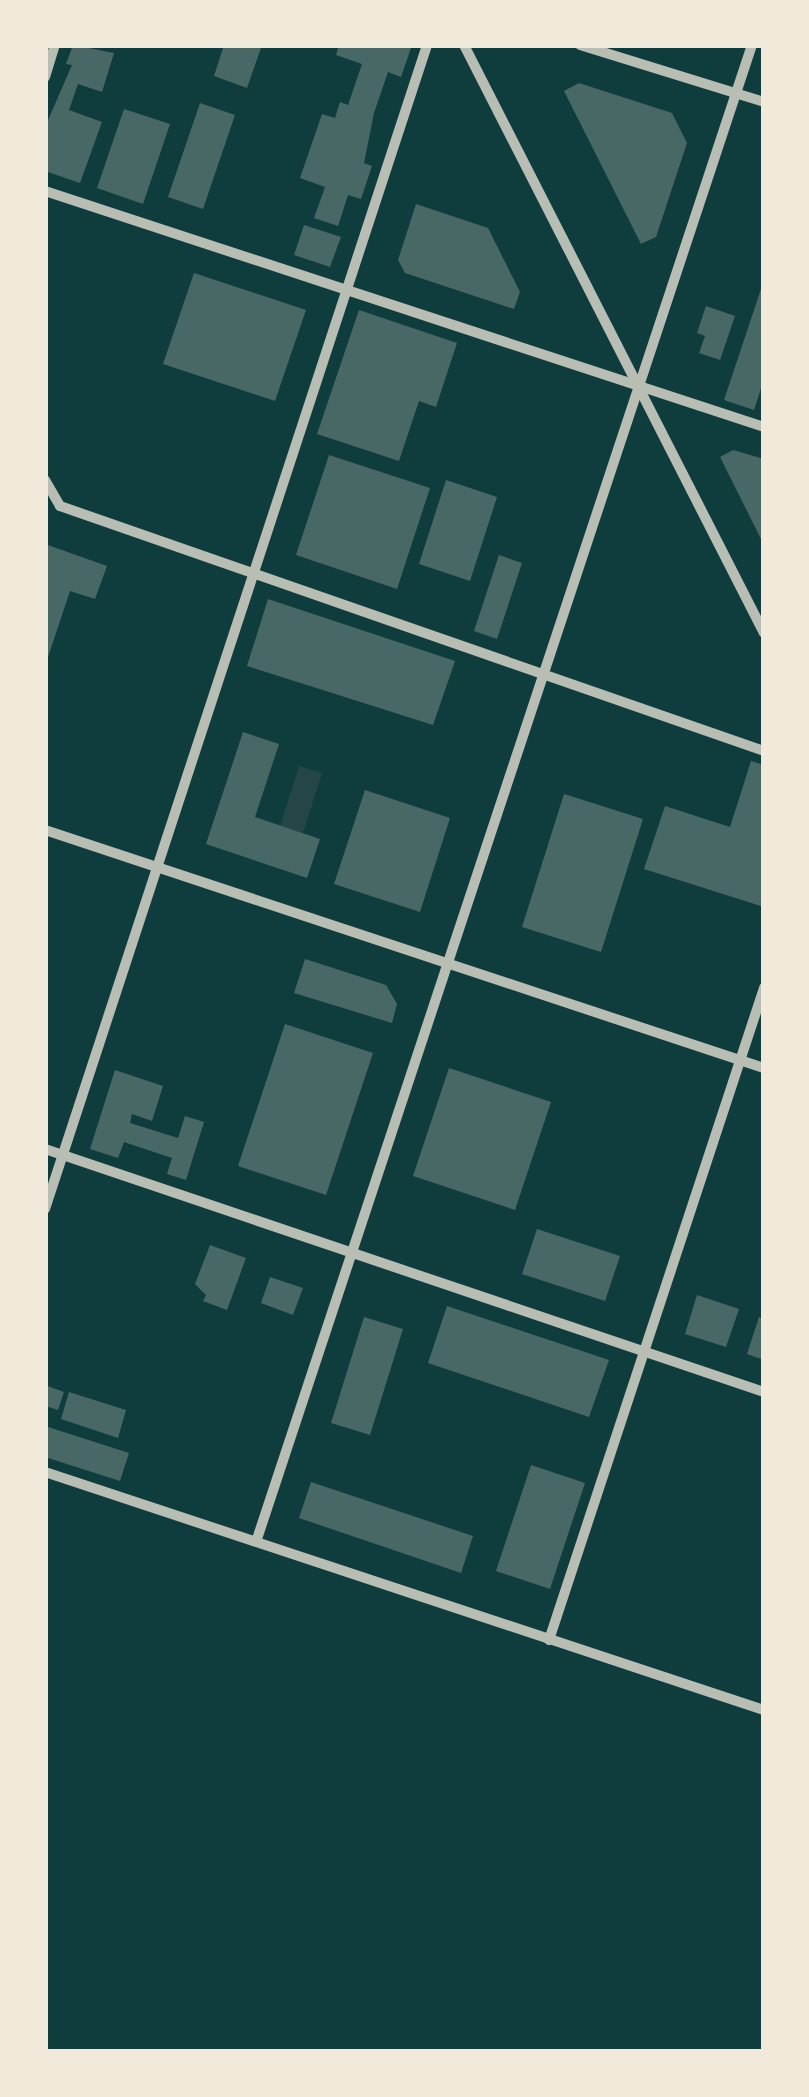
<!DOCTYPE html>
<style>
body{margin:0}
#map{position:relative;width:809px;height:2097px;overflow:hidden;background:#0f3d3e;font-family:Quicksand,sans-serif}
div>[style]{position:absolute}
.green>*{inset:0;background:#244646}
.building>*{inset:0;background:#486865}
.minor>*{height:10px;margin:-5px;padding:0 5px;transform-origin:5px;border-radius:5px;background:#b8beb3}
span{translate:-50% -50%;white-space:nowrap;text-align:center;line-height:1.15;-webkit-text-stroke:8px #f1e9da;paint-order:stroke}
.frame{position:absolute;inset:0;border:48px solid #f1e9da;pointer-events:none}
</style>
<div id="map">
<div class="green">
<i style="clip-path:polygon(299px 766px,322px 773px,303px 833px,280px 826px)"></i>
</div>
<div class="building">
<i style="clip-path:polygon(73px 45px,114px 53px,102px 92px,78px 84px,69px 110px,102px 122px,80px 183px,45px 171px,45px 127px,72px 65px,66px 64px)"></i>
<i style="clip-path:polygon(224px 45px,262px 45px,247px 88px,214px 76px)"></i>
<i style="clip-path:polygon(339px 45px,412px 45px,401px 77px,388px 72px,374px 113px,364px 163px,372px 166px,361px 199px,348px 195px,338px 226px,314px 218px,325px 187px,300px 178px,322px 114px,335px 118px,340px 102px,348px 105px,362px 64px,336px 55px)"></i>
<i style="clip-path:polygon(579px 83px,672px 113px,687px 143px,656px 237px,641px 244px,564px 91px)"></i>
<i style="clip-path:polygon(200px 103px,235px 115px,203px 209px,168px 197px)"></i>
<i style="clip-path:polygon(124px 109px,170px 124px,143px 204px,97px 188px)"></i>
<i style="clip-path:polygon(416px 204px,488px 228px,520px 292px,514px 309px,405px 273px,398px 260px)"></i>
<i style="clip-path:polygon(304px 225px,341px 237px,330px 267px,294px 255px)"></i>
<i style="clip-path:polygon(194px 273px,306px 310px,275px 401px,163px 364px)"></i>
<i style="clip-path:polygon(761px 289px,764px 379px,754px 410px,724px 400px)"></i>
<i style="clip-path:polygon(706px 306px,735px 316px,720px 360px,699px 353px,705px 336px,697px 333px)"></i>
<i style="clip-path:polygon(359px 310px,457px 343px,436px 407px,419px 401px,399px 461px,317px 434px)"></i>
<i style="clip-path:polygon(733px 450px,764px 459px,764px 545px,720px 457px)"></i>
<i style="clip-path:polygon(329px 455px,430px 488px,397px 589px,296px 555px)"></i>
<i style="clip-path:polygon(446px 480px,497px 497px,470px 581px,419px 564px)"></i>
<i style="clip-path:polygon(45px 544px,107px 566px,95px 599px,70px 591px,46px 663px)"></i>
<i style="clip-path:polygon(499px 555px,522px 563px,497px 639px,474px 631px)"></i>
<i style="clip-path:polygon(268px 599px,455px 661px,433px 725px,247px 666px)"></i>
<i style="clip-path:polygon(243px 732px,279px 744px,255px 817px,320px 839px,307px 878px,206px 844px)"></i>
<i style="clip-path:polygon(751px 761px,764px 765px,764px 907px,644px 869px,665px 806px,730px 827px)"></i>
<i style="clip-path:polygon(365px 790px,450px 818px,420px 912px,334px 884px)"></i>
<i style="clip-path:polygon(564px 794px,643px 819px,601px 952px,522px 927px)"></i>
<i style="clip-path:polygon(305px 959px,386px 985px,397px 1004px,392px 1023px,294px 993px)"></i>
<i style="clip-path:polygon(285px 1024px,373px 1053px,326px 1195px,238px 1166px)"></i>
<i style="clip-path:polygon(449px 1068px,551px 1102px,515px 1210px,413px 1176px)"></i>
<i style="clip-path:polygon(115px 1070px,163px 1086px,152px 1121px,132px 1114px,130px 1123px,178px 1138px,185px 1116px,204px 1122px,186px 1180px,167px 1174px,172px 1158px,124px 1142px,118px 1158px,90px 1149px)"></i>
<i style="clip-path:polygon(537px 1229px,620px 1256px,605px 1301px,522px 1274px)"></i>
<i style="clip-path:polygon(210px 1245px,246px 1258px,227px 1310px,203px 1301px,206px 1295px,195px 1284px)"></i>
<i style="clip-path:polygon(270px 1277px,303px 1288px,293px 1315px,261px 1303px)"></i>
<i style="clip-path:polygon(697px 1295px,739px 1309px,726px 1347px,685px 1334px)"></i>
<i style="clip-path:polygon(447px 1306px,609px 1360px,589px 1417px,428px 1363px)"></i>
<i style="clip-path:polygon(364px 1317px,403px 1329px,370px 1435px,331px 1423px)"></i>
<i style="clip-path:polygon(759px 1317px,764px 1319px,764px 1360px,747px 1354px)"></i>
<i style="clip-path:polygon(45px 1385px,64px 1392px,58px 1410px,45px 1406px)"></i>
<i style="clip-path:polygon(69px 1392px,126px 1410px,118px 1438px,61px 1419px)"></i>
<i style="clip-path:polygon(45px 1426px,129px 1453px,120px 1481px,45px 1457px)"></i>
<i style="clip-path:polygon(531px 1465px,585px 1483px,550px 1589px,496px 1571px)"></i>
<i style="clip-path:polygon(311px 1482px,473px 1536px,461px 1573px,299px 1518px)"></i>
</div>
<div class="minor">
<i style="left:464px;top:45px;width:660px;rotate:62.97deg"></i>
<i style="left:580px;top:45px;width:193px;rotate:17.2deg"></i>
<i style="left:45px;top:77px;width:34px;rotate:-73deg"></i>
<i style="left:45px;top:191px;width:757px;rotate:18.17deg"></i>
<i style="left:45px;top:480px;width:30px;rotate:60deg"></i>
<i style="left:60px;top:506px;width:745px;rotate:19.19deg"></i>
<i style="left:45px;top:830px;width:757px;rotate:18.32deg"></i>
<i style="left:45px;top:1149px;width:759px;rotate:18.67deg"></i>
<i style="left:45px;top:1209px;width:1225px;rotate:-71.83deg"></i>
<i style="left:45px;top:1472px;width:757px;rotate:18.32deg"></i>
<i style="left:257px;top:1539px;width:1574px;rotate:-71.67deg"></i>
<i style="left:549px;top:1640px;width:687px;rotate:-71.75deg"></i>
</div>
<div class="frame"></div>
</div>
